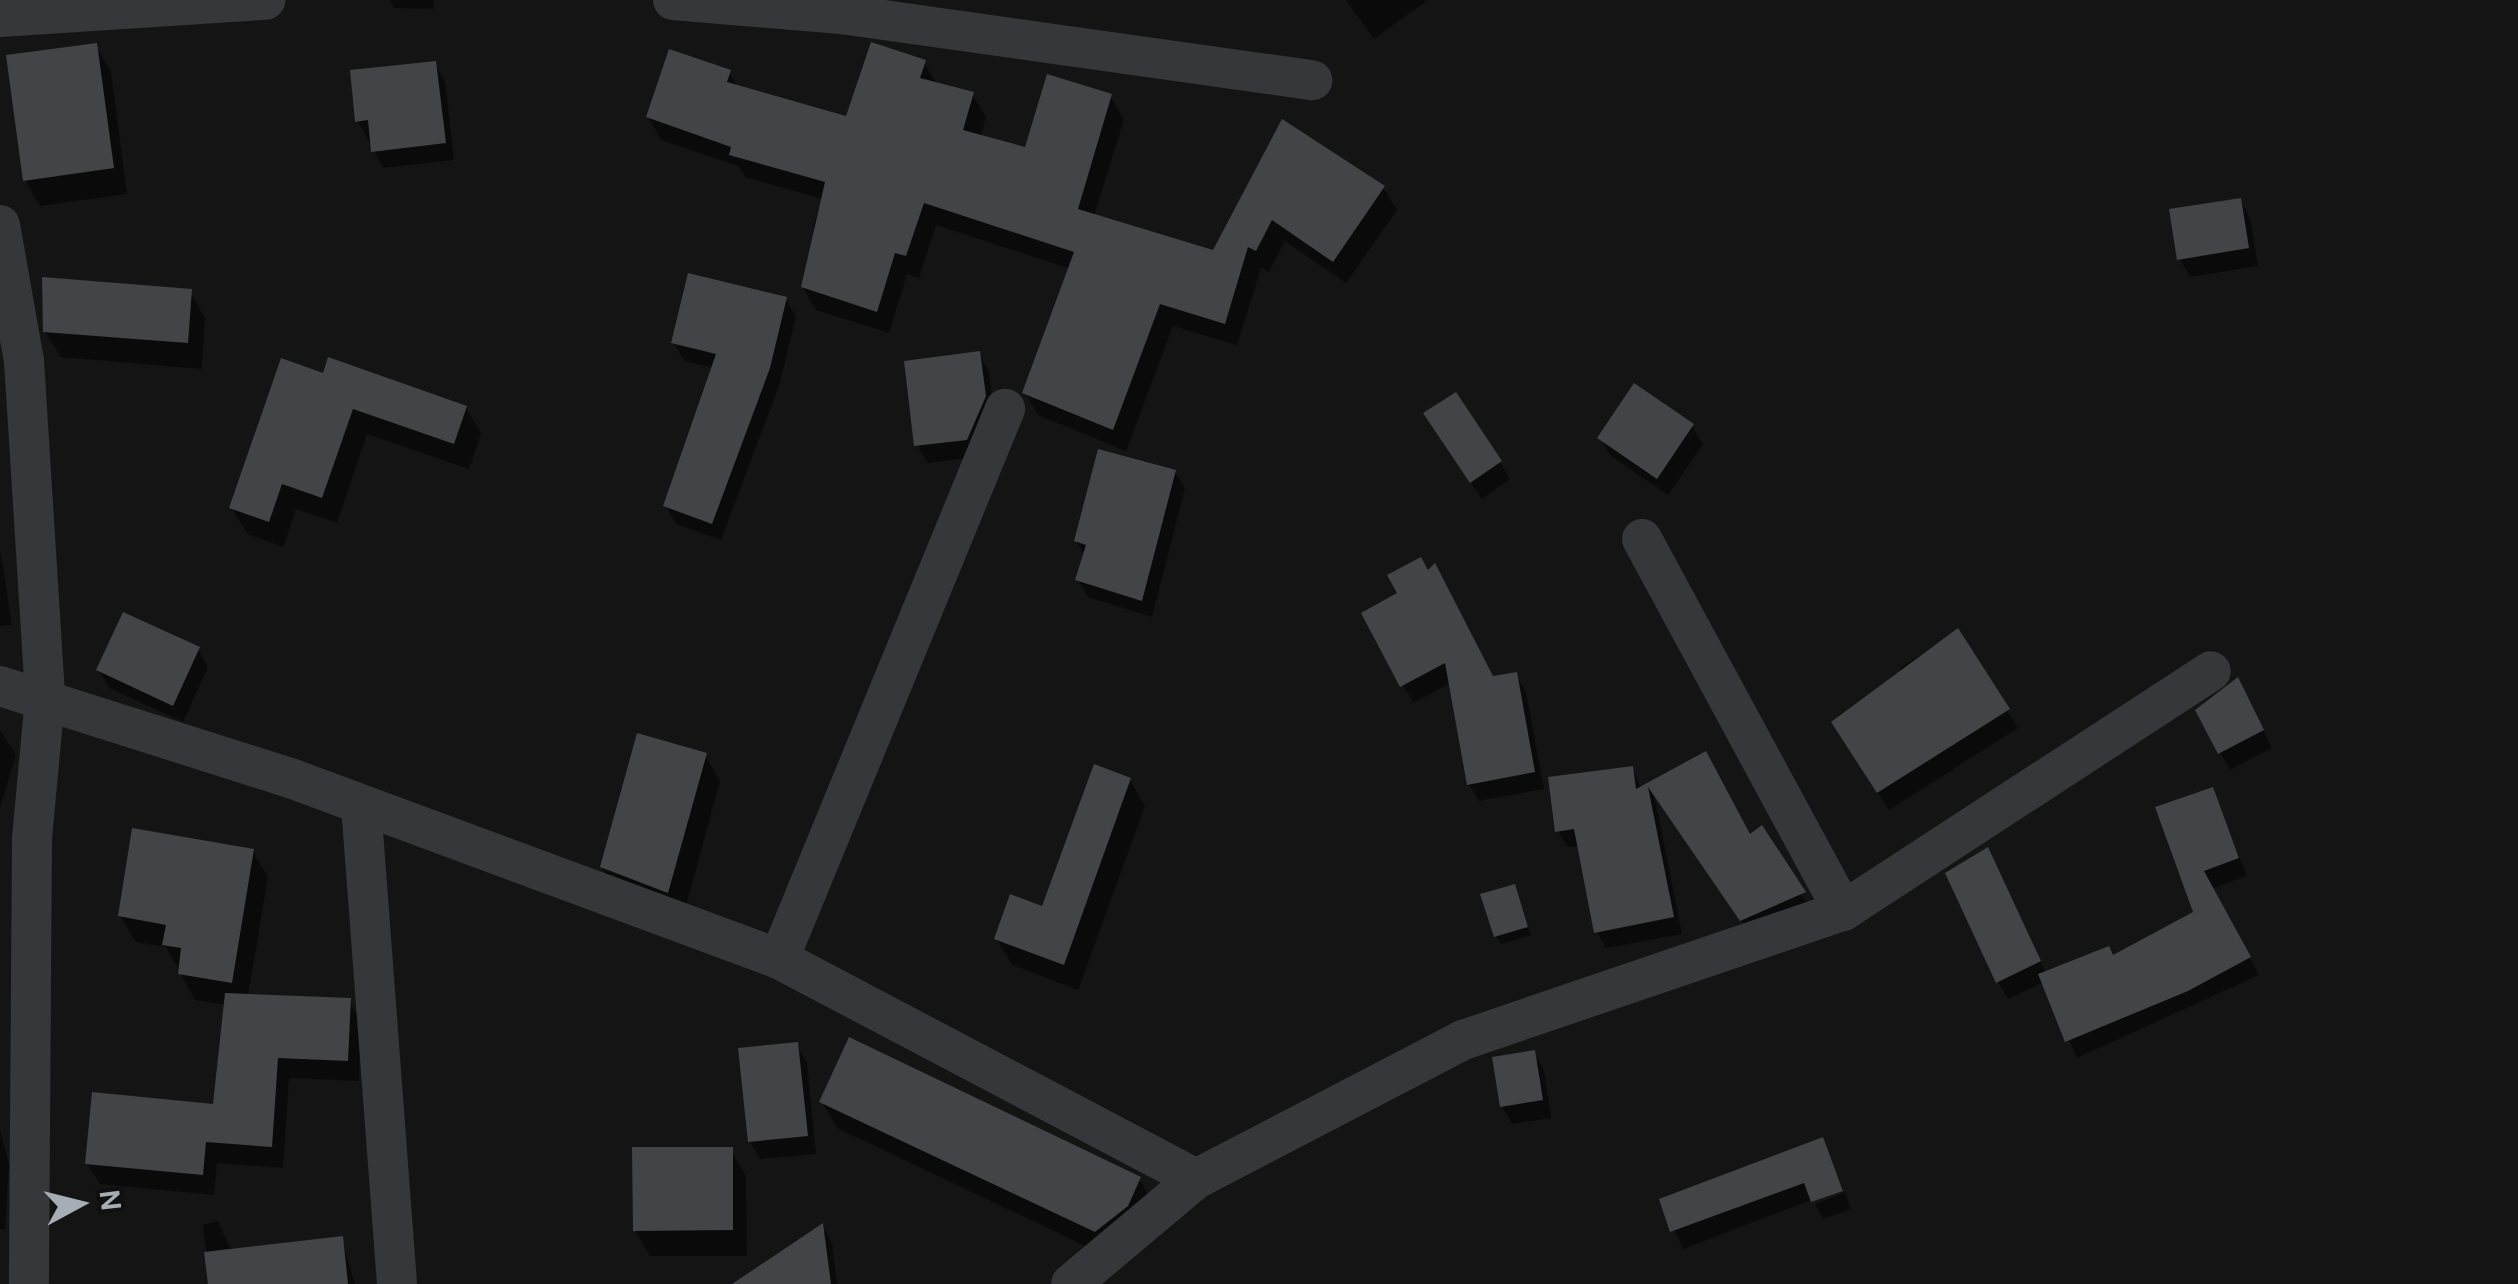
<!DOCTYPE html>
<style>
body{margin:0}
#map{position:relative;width:2518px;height:1284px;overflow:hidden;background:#141415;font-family:"DM Sans",sans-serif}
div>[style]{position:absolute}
.shadow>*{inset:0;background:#0007}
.building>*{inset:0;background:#434448}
.minor>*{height:40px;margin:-20px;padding:0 20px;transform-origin:20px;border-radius:20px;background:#35373a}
span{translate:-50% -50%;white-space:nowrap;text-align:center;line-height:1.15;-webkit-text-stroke:8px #0f0f10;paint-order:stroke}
.north{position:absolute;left:30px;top:1154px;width:100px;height:100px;-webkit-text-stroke:8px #0f0f10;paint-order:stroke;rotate:83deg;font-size:28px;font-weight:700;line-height:40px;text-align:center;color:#a7adb4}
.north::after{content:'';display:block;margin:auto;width:35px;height:45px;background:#a7adb4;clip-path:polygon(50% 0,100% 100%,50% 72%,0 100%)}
</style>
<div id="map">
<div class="shadow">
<i style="clip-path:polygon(390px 0,434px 0,434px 9px,394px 8px)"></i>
<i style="clip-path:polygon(1346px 0,1426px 0,1426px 1px,1374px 39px)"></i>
<i style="clip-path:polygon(96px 46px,111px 72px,127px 194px,40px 206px,25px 180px)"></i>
<i style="clip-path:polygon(924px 62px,937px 85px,972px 94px,986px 117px,980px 137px,1027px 151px,1110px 96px,1124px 119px,1094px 216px,1214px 253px,1283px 122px,1383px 187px,1397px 210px,1346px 283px,1285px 241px,1269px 272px,1261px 268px,1237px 345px,1173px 326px,1126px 451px,1038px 415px,1025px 393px,1071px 269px,936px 225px,919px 278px,907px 274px,889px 333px,816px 310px,803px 287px,819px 236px,813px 226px,822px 199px,745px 177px,738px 166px,661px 140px,648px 117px,729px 72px,738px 87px,847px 119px)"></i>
<i style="clip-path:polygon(435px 64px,445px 81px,454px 160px,383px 168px,358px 121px)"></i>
<i style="clip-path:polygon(2240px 200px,2250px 218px,2258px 266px,2190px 277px,2180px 259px)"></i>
<i style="clip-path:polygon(190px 292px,205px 318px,202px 369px,61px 357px,45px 331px)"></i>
<i style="clip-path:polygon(786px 299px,796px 317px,779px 386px,721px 540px,676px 524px,666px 506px,714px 368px,684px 361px,674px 343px)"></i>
<i style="clip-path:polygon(979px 354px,989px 372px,994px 415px,976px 457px,927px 463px,917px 445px)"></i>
<i style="clip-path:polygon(324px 376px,466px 408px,481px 434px,469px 469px,367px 434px,337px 523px,296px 509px,283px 547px,247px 534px,232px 508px)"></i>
<i style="clip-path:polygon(1692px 426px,1703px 444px,1668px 495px,1610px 455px,1600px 438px)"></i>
<i style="clip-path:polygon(1436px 431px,1500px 462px,1510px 479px,1482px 499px)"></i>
<i style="clip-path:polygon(1175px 472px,1185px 489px,1152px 617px,1088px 597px,1078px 580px,1085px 556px,1076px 541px)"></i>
<i style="clip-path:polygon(0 549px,12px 625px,0 626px)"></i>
<i style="clip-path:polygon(1365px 614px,1493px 679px,1516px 675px,1526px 692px,1544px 789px,1479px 801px,1469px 784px,1451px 683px,1413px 703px)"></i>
<i style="clip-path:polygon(1957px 631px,2018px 728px,1889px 810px,1844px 740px,1904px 676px,1900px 668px)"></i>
<i style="clip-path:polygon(198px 649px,208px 667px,183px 722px,109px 688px,99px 670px)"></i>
<i style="clip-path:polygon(2247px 698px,2272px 748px,2230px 770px,2220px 752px)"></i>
<i style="clip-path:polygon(0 730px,16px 755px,0 808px)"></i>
<i style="clip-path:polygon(1705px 754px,1750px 837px,1813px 909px,1752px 936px,1654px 794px,1682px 934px,1606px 948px,1597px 932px,1580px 846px,1567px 847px,1558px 831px,1632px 769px,1642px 789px)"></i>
<i style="clip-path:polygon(705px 755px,720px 781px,683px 917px,618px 893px,602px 867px)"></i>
<i style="clip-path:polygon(1130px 780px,1145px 806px,1078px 990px,1012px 965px,997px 939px,1044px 910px)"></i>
<i style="clip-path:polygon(2212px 790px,2247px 876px,2212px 889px,2259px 975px,2077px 1058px,2044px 982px,2008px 999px,1998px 982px,1997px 868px,2046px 973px,2113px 958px,2196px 913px)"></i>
<i style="clip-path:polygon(253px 851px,268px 877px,248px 996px,349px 1001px,361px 1022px,359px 1081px,289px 1078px,283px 1168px,217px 1163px,214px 1195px,100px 1184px,87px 1163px,216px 1106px,226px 1005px,195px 1000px,166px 947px,136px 942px,120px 916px)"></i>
<i style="clip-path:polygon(1518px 895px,1531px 935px,1501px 944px,1496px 936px)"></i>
<i style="clip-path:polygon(797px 1045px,807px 1063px,816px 1154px,760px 1159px,750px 1142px)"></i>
<i style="clip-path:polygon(1534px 1053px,1544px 1070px,1551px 1118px,1512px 1124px,1502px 1106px)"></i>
<i style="clip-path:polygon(822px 1102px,1139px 1179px,1154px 1205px,1111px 1258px,837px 1128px)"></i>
<i style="clip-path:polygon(0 1130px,9px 1165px,5px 1230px,0 1229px)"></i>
<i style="clip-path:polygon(1822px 1140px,1843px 1188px,1683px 1249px,1662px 1201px)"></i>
<i style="clip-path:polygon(731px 1150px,746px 1176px,747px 1256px,650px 1256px,635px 1230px)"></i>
<i style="clip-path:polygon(1845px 1192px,1851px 1209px,1823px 1219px,1815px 1204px)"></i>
<i style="clip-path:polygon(218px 1221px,232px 1252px,342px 1239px,355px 1284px,210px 1284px,203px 1225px)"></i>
<i style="clip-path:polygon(822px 1226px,832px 1243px,837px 1284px,770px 1284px)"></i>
</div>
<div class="building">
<i style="clip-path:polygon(871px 42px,926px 60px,920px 78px,974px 92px,963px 130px,1025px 147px,1047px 74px,1112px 94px,1078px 209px,1213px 250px,1282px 119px,1385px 186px,1333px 262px,1272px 220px,1256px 251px,1248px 247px,1225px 324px,1160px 304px,1113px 430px,1022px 393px,1074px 252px,924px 203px,906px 256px,895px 253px,877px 312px,801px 287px,825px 182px,729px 155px,731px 147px,646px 117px,669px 49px,731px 70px,727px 82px,846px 116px)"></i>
<i style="clip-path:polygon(97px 43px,114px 168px,23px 181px,6px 55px)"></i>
<i style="clip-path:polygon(436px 61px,446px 143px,371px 152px,368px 120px,355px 122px,350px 70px)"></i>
<i style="clip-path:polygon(2241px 198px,2249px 248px,2177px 260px,2169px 209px)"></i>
<i style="clip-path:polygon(688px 273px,787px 297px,770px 368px,712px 524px,663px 506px,716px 354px,671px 343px)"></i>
<i style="clip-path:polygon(42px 277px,192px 289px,188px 343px,43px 332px)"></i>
<i style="clip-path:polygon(980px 351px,986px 396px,967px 440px,914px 446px,904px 361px)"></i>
<i style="clip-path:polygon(328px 357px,467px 406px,454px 444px,353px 409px,322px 498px,282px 484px,269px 522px,229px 508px,281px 358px,323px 373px)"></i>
<i style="clip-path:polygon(1634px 383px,1694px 424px,1657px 479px,1597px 438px)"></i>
<i style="clip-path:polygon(1456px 392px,1502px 461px,1470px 483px,1423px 413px)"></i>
<i style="clip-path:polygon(1098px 449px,1176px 470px,1142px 601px,1075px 580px,1086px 545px,1074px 541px)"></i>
<i style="clip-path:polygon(1421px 557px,1428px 570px,1435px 563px,1493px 676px,1517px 672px,1535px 772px,1467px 785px,1445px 663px,1400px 687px,1361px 613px,1397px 593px,1387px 575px)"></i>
<i style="clip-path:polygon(123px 612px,200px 647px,173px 706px,96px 670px)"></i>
<i style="clip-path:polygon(1958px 628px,2010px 709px,1877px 793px,1831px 722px)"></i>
<i style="clip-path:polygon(2238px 677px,2264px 730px,2218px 754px,2195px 710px)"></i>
<i style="clip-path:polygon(637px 733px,707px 753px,668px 893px,600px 867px)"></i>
<i style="clip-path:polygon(1706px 751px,1750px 834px,1762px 825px,1806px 892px,1740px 921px,1648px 787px,1674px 917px,1594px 933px,1574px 829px,1555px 832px,1548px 777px,1633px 766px,1636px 789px)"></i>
<i style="clip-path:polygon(1094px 764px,1131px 778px,1064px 965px,994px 939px,1010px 894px,1042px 906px)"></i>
<i style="clip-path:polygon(2213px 787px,2239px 858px,2204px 871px,2251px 957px,2188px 991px,2065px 1042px,2038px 974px,2109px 946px,2113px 955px,2193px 912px,2155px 807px)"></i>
<i style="clip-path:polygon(132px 828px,254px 849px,232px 983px,178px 974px,181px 948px,162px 945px,166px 925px,118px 916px)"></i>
<i style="clip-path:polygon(1988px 847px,2041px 961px,1996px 983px,1945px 873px)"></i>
<i style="clip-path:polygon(1515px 884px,1528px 927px,1494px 937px,1480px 894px)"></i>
<i style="clip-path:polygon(225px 993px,351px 998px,348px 1061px,278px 1058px,272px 1147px,206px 1142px,203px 1175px,85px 1164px,92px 1092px,213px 1104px)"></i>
<i style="clip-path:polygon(849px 1037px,1141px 1177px,1128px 1206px,1095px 1232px,819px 1102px)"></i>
<i style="clip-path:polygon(798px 1042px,808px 1136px,748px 1142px,738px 1048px)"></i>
<i style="clip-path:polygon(1535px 1050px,1543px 1100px,1500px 1107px,1492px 1057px)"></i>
<i style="clip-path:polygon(1823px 1137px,1843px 1191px,1811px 1202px,1804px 1183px,1670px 1232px,1659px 1199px)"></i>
<i style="clip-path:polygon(632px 1147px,733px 1147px,733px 1230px,633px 1231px)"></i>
<i style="clip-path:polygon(823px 1223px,831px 1284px,732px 1284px)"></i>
<i style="clip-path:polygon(343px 1236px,348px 1284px,208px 1284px,204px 1252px)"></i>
</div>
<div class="minor">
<i style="left:673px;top:0;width:169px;rotate:4.8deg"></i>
<i style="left:841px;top:14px;width:476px;rotate:8deg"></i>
<i style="left:0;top:17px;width:266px;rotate:-3.7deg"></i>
<i style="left:0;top:225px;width:138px;rotate:80deg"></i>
<i style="left:24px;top:361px;width:338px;rotate:86.4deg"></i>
<i style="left:45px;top:698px;width:142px;rotate:95.3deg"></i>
<i style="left:32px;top:839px;width:445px;rotate:90.4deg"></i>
<i style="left:1642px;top:539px;width:423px;rotate:61.6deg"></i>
<i style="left:0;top:686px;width:307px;rotate:17.6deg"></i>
<i style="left:293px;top:779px;width:518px;rotate:20.32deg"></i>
<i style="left:779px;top:959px;width:471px;rotate:27.8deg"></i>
<i style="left:1196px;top:1179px;width:163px;rotate:140deg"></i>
<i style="left:361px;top:805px;width:480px;rotate:85.7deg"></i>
<i style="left:779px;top:959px;width:595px;rotate:-67.66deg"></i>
<i style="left:1196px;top:1179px;width:301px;rotate:-27.5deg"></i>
<i style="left:1463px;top:1040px;width:401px;rotate:-18.8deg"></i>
<i style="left:1843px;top:911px;width:439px;rotate:-33.1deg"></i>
</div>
<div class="north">N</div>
</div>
